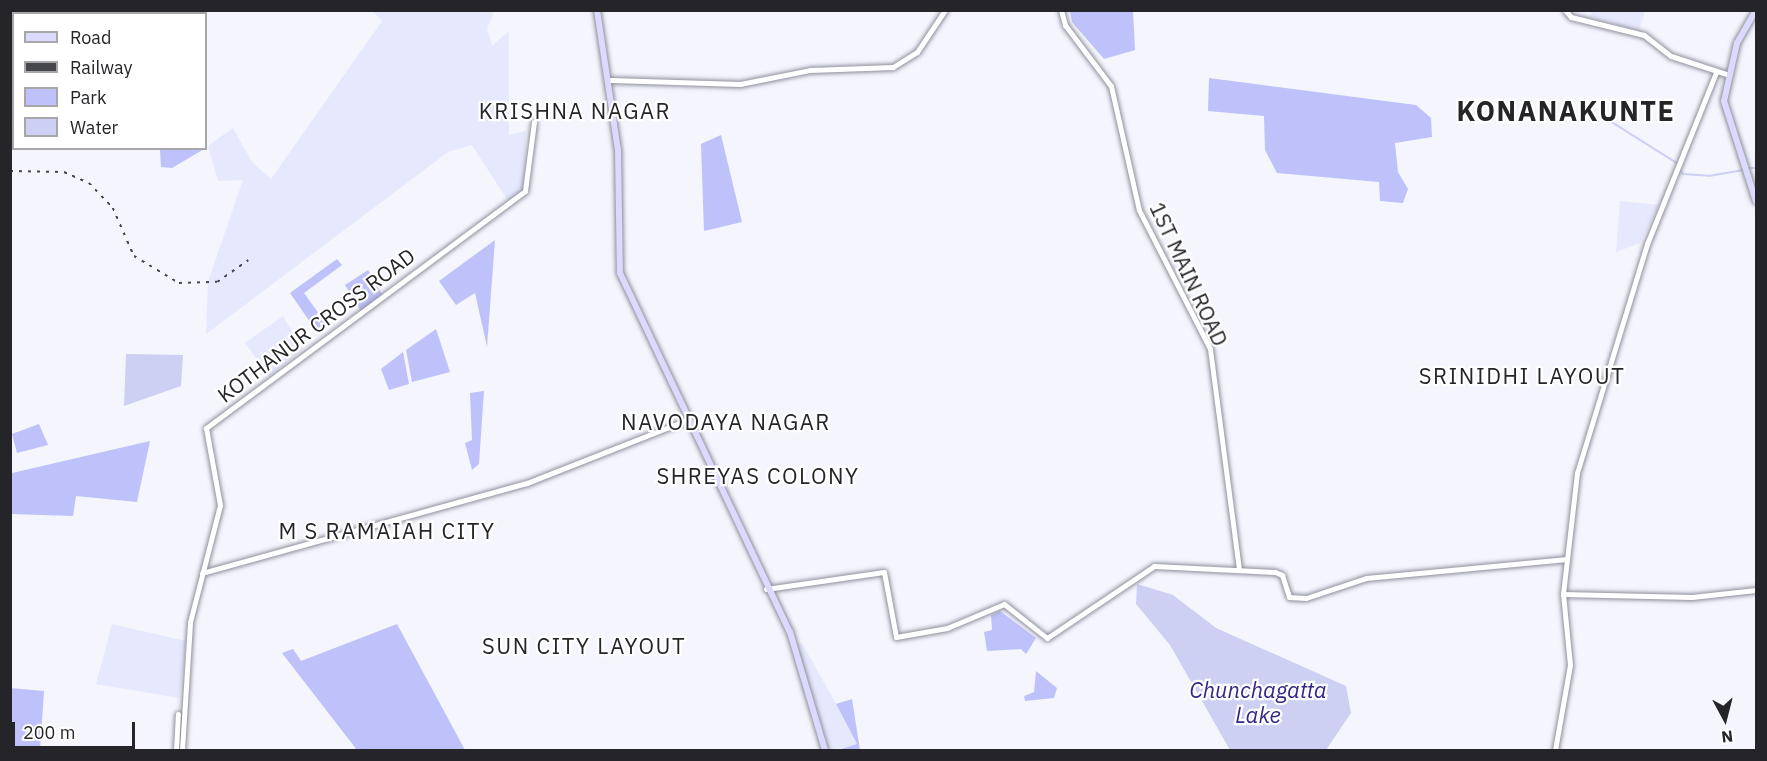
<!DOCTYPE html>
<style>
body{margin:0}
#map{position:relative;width:1767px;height:761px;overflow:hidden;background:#f4f5fd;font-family:"IBM Plex Sans",sans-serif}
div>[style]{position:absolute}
.built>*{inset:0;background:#e6e8fd}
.green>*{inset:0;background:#bec1fa}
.water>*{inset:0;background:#cdd0f2}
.stream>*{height:1.5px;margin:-0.75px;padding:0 0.75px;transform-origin:0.75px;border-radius:0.75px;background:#cdd0f2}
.roads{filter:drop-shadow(0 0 2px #8f909c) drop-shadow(0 0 2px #8f909c)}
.tertiary>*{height:5px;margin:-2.5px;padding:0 2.5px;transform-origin:2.5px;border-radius:2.5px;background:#fff}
.secondary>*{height:6px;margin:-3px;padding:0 3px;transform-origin:3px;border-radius:3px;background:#dbdafe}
.rail>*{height:1.5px;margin-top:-0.75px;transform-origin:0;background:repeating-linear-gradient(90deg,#46474c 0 3px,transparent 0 9px)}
span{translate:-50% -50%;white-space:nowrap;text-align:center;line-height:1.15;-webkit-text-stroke:4.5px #fff;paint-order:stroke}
.street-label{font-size:21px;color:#242429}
.neighbourhood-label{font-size:22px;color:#242429;letter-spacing:1.5px}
.water-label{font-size:22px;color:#342684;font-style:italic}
.district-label{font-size:27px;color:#242429;font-weight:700;letter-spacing:1.5px}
.frame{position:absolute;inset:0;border:12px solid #242429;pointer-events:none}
.legend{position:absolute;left:12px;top:12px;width:195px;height:138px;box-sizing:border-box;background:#fff;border:2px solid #a7a7a9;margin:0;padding:8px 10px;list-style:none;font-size:18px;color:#242429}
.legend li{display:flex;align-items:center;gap:12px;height:30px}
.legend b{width:30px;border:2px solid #a7a7a9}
.north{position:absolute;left:1695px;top:689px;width:60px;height:60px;-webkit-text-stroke:4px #fff;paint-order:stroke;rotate:173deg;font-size:16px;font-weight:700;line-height:24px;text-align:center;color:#242429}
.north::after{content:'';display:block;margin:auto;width:21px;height:27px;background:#242429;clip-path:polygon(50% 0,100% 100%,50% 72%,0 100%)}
.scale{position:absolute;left:12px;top:722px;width:123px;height:27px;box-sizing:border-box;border:3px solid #242429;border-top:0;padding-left:8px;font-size:18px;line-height:21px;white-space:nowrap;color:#242429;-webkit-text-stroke:4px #fff;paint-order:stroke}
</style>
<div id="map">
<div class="built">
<i style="clip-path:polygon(373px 11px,494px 11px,487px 29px,492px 46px,509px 31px,509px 135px,526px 131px,524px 190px,508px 201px,472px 145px,448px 152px,206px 334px,208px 282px,243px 180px,218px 181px,208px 146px,233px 128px,252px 162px,271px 179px,382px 21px)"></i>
<i style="clip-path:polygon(1592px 11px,1592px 10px,1645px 11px,1639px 31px,1590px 17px)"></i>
<i style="clip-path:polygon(1620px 201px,1659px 205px,1640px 243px,1616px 252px)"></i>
<i style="clip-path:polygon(283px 316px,303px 349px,269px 376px,245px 343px)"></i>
<i style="clip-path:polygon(112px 624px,186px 641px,179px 698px,96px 684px)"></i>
<i style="clip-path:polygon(802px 643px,836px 704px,857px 745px,829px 750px,797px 645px)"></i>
</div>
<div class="green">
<i style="clip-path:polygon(1070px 11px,1133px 11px,1135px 50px,1104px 59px,1072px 22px)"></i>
<i style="clip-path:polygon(1209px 78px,1416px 105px,1431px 118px,1432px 137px,1395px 143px,1398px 172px,1408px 189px,1403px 203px,1380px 201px,1379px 182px,1277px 173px,1265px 150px,1264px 116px,1208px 111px)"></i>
<i style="clip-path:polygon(721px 135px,742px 222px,704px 231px,701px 144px)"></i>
<i style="clip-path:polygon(160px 149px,160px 148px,204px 149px,172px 168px,161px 167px)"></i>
<i style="clip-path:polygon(495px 240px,492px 280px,487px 347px,475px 293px,456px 305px,439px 281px)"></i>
<i style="clip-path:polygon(337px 259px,342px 265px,304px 293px,327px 325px,317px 332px,290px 293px)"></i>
<i style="clip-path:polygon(368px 270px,383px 296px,361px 311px,345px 285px)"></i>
<i style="clip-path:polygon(436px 329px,450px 372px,412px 382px,406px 350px)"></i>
<i style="clip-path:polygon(403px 352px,409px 384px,389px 390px,381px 369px)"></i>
<i style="clip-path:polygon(484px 391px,479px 464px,472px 470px,465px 443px,472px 440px,470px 393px)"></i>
<i style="clip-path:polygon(39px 424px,48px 445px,17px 453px,12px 434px)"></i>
<i style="clip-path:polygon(150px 441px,137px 502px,76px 496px,73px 516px,11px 514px,12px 473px)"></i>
<i style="clip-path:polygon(1000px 611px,1036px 638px,1026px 654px,1021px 649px,987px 651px,984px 632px,992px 630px,991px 615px)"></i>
<i style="clip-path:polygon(397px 624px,465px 750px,357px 750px,282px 653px,293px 649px,301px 661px)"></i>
<i style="clip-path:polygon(1036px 671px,1057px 688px,1054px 698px,1025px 701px,1024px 696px,1034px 692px)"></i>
<i style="clip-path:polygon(10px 688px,44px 691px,40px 750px,11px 750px)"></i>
<i style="clip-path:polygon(852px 699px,860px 750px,838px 750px,857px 744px,836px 704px)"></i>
</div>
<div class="water">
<i style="clip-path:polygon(126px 354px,183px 355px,181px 386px,124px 406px)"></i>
<i style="clip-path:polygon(1137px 584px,1173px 595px,1216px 628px,1346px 686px,1351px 713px,1326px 750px,1230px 750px,1170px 645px,1136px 604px)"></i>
</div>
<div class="stream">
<i style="left:1607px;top:119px;width:83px;rotate:32.2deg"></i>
<i style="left:1679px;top:167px;width:8px;rotate:60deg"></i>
<i style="left:1683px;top:174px;width:26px;rotate:4deg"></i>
<i style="left:1709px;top:176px;width:36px;rotate:-10deg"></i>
<i style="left:1748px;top:168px;width:8px"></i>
</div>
<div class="roads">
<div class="tertiary">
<i style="left:1061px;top:10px;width:16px;rotate:75deg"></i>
<i style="left:1065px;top:25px;width:76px;rotate:53deg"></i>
<i style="left:1111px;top:86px;width:127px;rotate:77.3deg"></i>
<i style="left:1139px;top:210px;width:156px;rotate:62.9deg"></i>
<i style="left:1210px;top:349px;width:222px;rotate:82.5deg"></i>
<i style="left:1565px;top:10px;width:9px;rotate:49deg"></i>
<i style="left:1571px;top:17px;width:75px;rotate:13.9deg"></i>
<i style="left:1644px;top:35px;width:34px;rotate:38deg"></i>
<i style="left:1671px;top:56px;width:61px;rotate:18.1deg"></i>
<i style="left:611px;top:80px;width:129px;rotate:1.8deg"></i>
<i style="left:740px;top:84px;width:71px;rotate:-11.3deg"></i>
<i style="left:810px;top:70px;width:83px;rotate:-2.1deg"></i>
<i style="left:893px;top:67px;width:28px;rotate:-32deg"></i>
<i style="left:917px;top:52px;width:50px;rotate:-56.3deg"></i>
<i style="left:202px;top:573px;width:337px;rotate:-15.5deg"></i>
<i style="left:527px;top:483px;width:172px;rotate:-21.5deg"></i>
<i style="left:766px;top:589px;width:119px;rotate:-8.2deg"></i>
<i style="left:884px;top:572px;width:66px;rotate:79.5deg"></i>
<i style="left:896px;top:637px;width:52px;rotate:-10deg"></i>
<i style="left:947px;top:628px;width:62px;rotate:-22.8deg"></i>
<i style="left:1004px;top:604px;width:55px;rotate:38.3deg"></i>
<i style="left:1047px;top:638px;width:129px;rotate:-33.9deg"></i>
<i style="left:1154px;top:566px;width:121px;rotate:2.8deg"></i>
<i style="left:1275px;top:572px;width:8px;rotate:23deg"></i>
<i style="left:1282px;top:575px;width:23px;rotate:72deg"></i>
<i style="left:1289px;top:597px;width:17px;rotate:3deg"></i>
<i style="left:1306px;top:598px;width:63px;rotate:-18.4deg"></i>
<i style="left:1366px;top:578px;width:202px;rotate:-5.4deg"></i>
<i style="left:1563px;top:594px;width:129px;rotate:1.3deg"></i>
<i style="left:1692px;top:597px;width:64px;rotate:-6.2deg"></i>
<i style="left:176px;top:750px;width:36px;rotate:-87deg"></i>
<i style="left:182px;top:750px;width:128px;rotate:-86.4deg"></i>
<i style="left:190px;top:622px;width:121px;rotate:-75.6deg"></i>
<i style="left:220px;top:505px;width:78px;rotate:-100.3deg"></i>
<i style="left:206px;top:428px;width:397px;rotate:-36.6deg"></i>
<i style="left:525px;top:191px;width:70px;rotate:-82.6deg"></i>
<i style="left:1555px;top:750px;width:86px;rotate:-80deg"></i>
<i style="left:1570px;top:665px;width:71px;rotate:-95.6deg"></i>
<i style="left:1563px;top:594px;width:122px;rotate:-83.4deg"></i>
<i style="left:1577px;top:473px;width:239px;rotate:-73deg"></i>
<i style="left:1647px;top:244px;width:185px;rotate:-68.1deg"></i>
</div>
<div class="secondary">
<i style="left:597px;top:10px;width:142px;rotate:81.5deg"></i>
<i style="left:618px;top:150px;width:123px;rotate:89.1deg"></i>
<i style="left:620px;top:273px;width:397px;rotate:64.7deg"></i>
<i style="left:790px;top:632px;width:123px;rotate:73.5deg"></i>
<i style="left:1756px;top:10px;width:38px;rotate:120deg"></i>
<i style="left:1737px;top:43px;width:59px;rotate:102.6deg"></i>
<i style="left:1724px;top:101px;width:105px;rotate:72.3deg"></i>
</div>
</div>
<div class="rail">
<i style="left:10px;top:171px;width:54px;rotate:1.1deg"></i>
<i style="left:64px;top:172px;width:27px;rotate:24deg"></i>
<i style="left:89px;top:183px;width:35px;rotate:46deg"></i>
<i style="left:113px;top:208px;width:52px;rotate:66.4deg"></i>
<i style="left:134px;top:256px;width:52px;rotate:31deg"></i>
<i style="left:179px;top:283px;width:38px;rotate:-2deg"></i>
<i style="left:217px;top:282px;width:38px;rotate:-35deg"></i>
</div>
<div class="street-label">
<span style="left:1189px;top:274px;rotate:65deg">1ST MAIN ROAD</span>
<span style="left:316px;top:325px;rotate:-37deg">KOTHANUR CROSS ROAD</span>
</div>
<div class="neighbourhood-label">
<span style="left:575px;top:111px">KRISHNA NAGAR</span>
<span style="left:1522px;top:376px">SRINIDHI LAYOUT</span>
<span style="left:726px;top:422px">NAVODAYA NAGAR</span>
<span style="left:758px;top:476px">SHREYAS COLONY</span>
<span style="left:387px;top:531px">M S RAMAIAH CITY</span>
<span style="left:584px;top:646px">SUN CITY LAYOUT</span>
</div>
<div class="water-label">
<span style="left:1258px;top:702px">Chunchagatta<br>Lake</span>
</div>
<div class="district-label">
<span style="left:1566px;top:111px">KONANAKUNTE</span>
</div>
<div class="frame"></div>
<ul class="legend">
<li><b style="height:8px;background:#dbdafe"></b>Road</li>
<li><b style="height:8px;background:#46474c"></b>Railway</li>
<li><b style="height:16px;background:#bec1fa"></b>Park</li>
<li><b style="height:16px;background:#cdd0f2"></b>Water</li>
</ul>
<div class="north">N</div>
<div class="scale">200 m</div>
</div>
